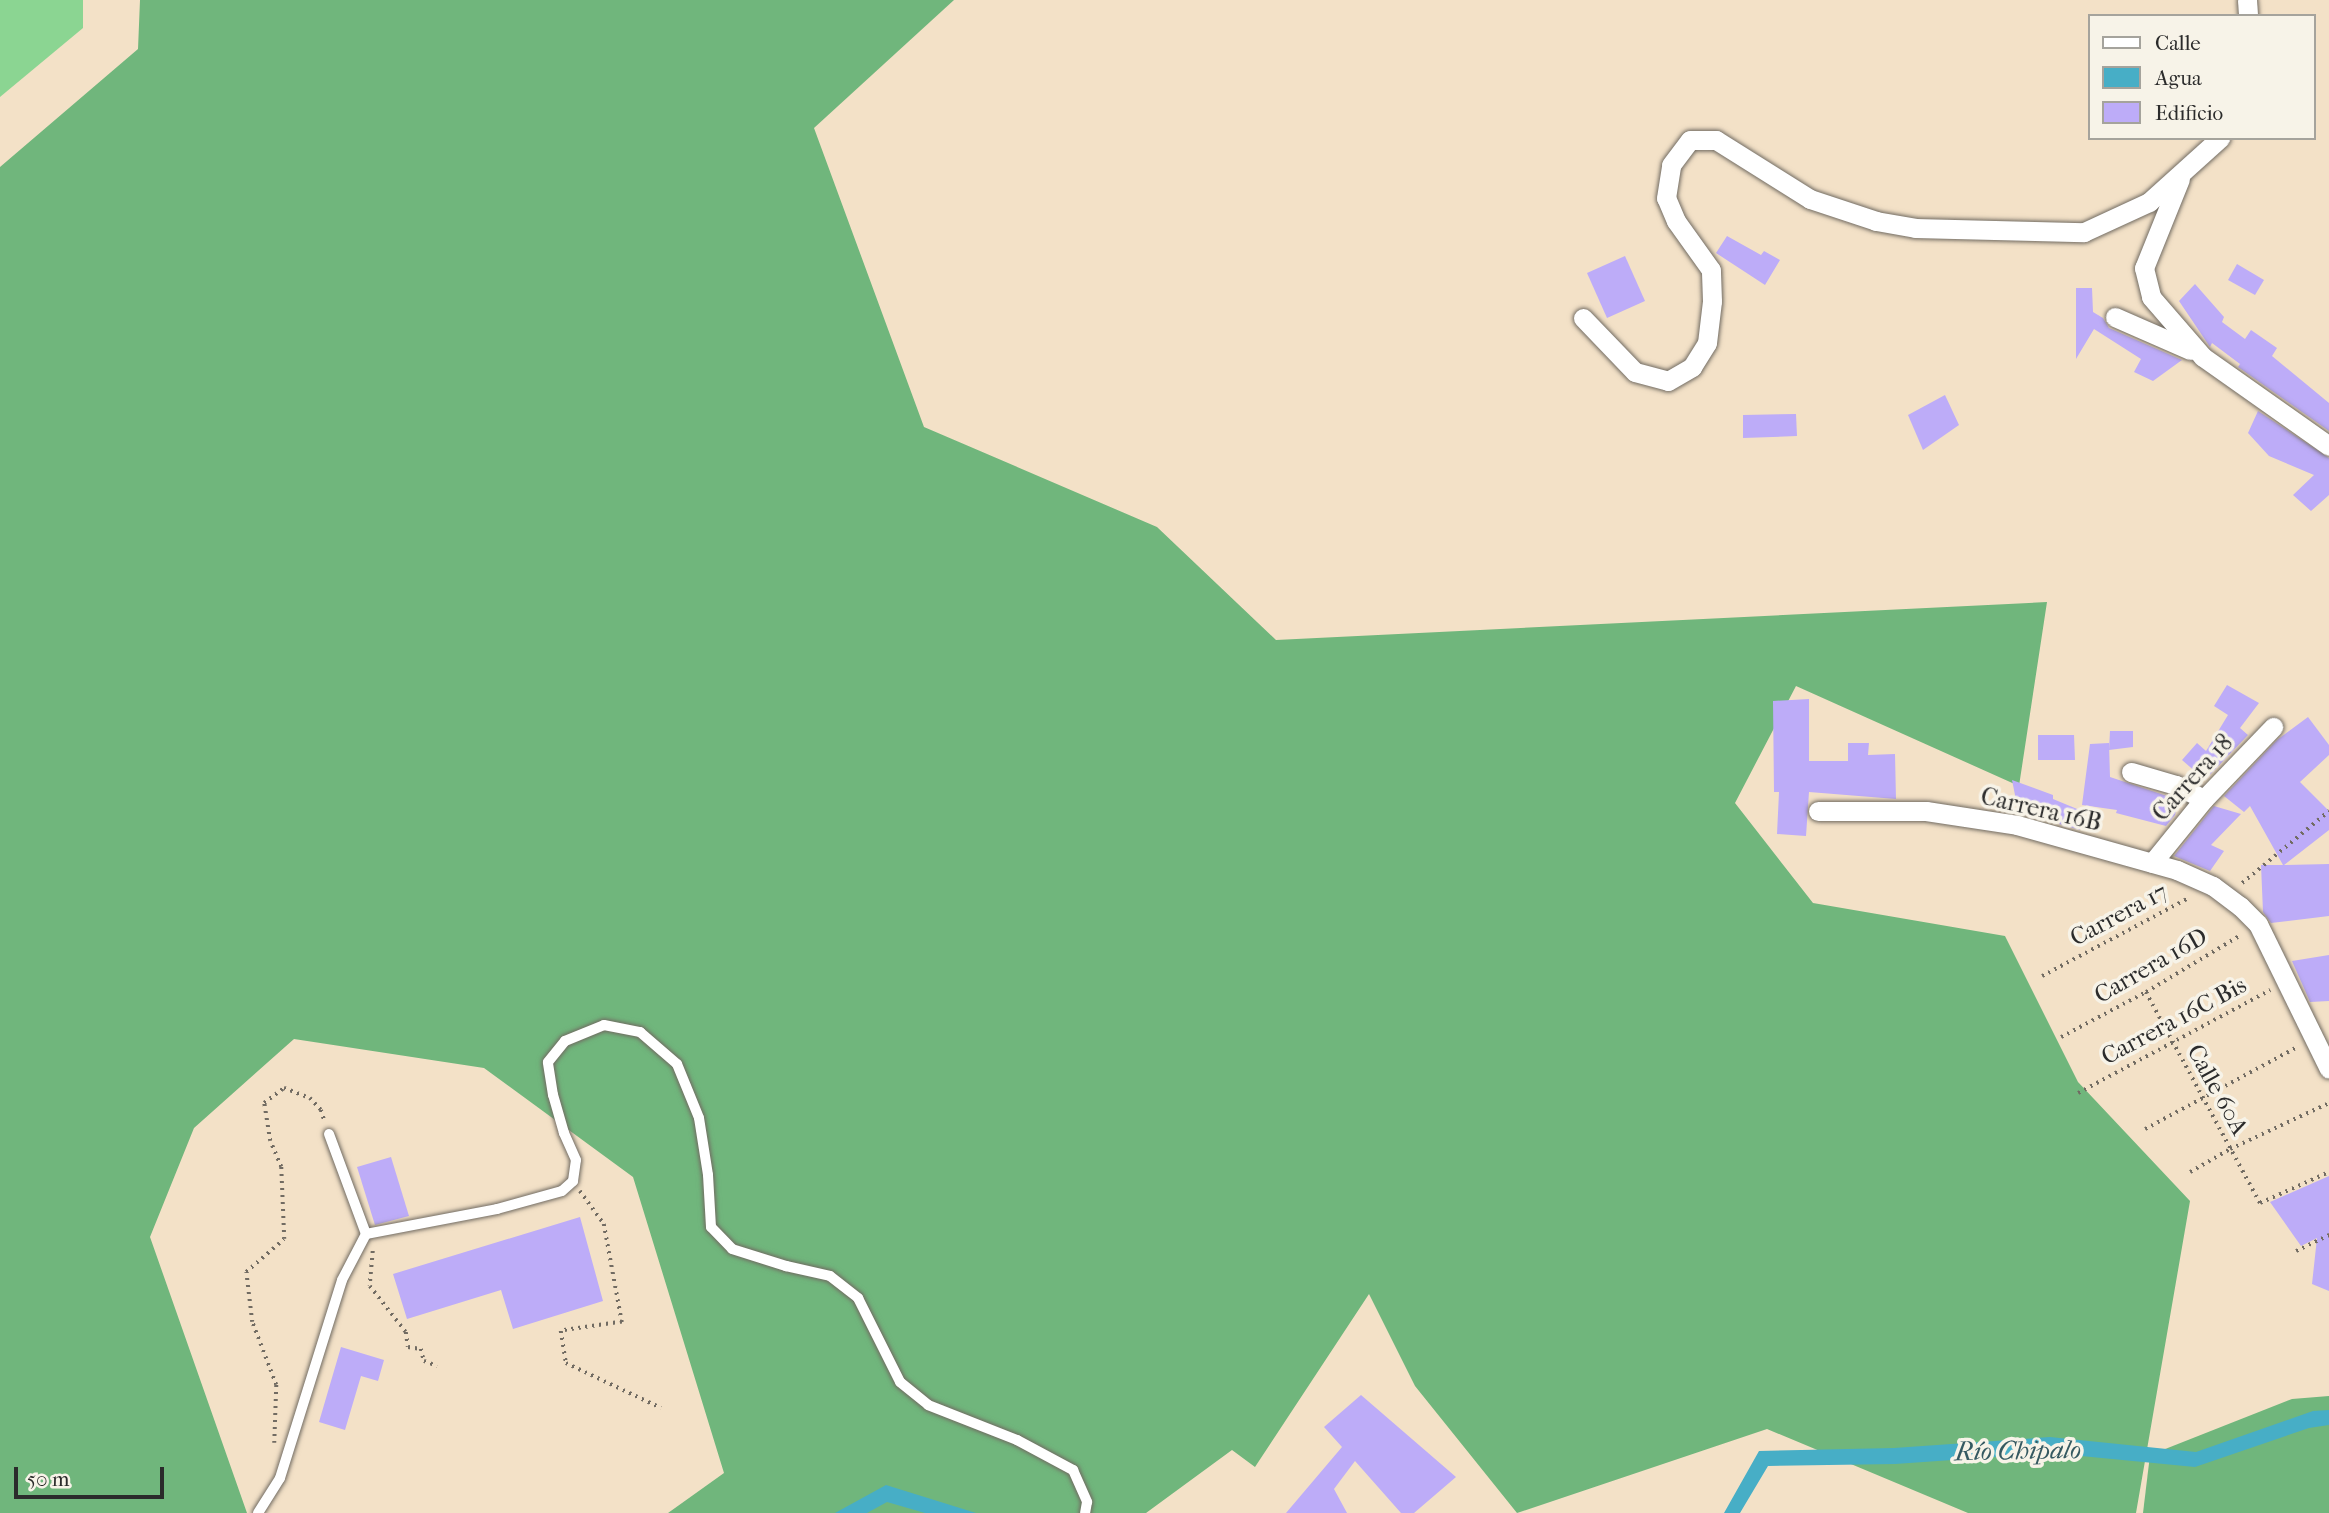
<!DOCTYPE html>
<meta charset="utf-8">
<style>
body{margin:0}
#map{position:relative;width:2329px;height:1513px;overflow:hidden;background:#f3e1c7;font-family:"IM FELL French Canon",serif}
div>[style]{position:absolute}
.green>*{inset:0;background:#8bd592}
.forest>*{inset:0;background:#70b67c}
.water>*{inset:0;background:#47aec6}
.building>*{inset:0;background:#bdacf8}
.path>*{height:3.5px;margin-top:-1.75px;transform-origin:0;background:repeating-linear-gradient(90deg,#716b62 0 2px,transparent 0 7px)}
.roads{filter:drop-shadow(0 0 2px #716b62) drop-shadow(0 0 2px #716b62)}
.lane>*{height:10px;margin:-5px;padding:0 5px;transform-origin:5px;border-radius:5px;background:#fff}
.street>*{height:19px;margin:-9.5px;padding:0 9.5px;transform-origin:9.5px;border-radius:9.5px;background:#fff}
span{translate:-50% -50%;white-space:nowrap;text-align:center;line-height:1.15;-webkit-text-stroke:7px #f7f3e8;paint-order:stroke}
.street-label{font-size:24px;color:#2b2b2b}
.water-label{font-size:26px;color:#355961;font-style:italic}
.legend{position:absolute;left:2088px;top:14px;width:228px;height:126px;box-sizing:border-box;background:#f7f3e8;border:2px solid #a5a39c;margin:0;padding:9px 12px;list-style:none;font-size:21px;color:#2b2b2b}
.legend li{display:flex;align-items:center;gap:14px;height:35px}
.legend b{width:35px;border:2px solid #a5a39c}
.scale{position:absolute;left:14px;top:1467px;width:150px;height:32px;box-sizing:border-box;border:4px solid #2b2b2b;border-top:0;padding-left:9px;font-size:21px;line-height:24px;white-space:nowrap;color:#2b2b2b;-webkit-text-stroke:5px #f7f3e8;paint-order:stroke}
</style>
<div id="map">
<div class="green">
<i style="clip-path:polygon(0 0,83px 0,83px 28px,0 97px)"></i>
</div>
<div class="forest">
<i style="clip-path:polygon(140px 0,954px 0,814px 128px,924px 427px,1157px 527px,1276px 640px,2047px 602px,2019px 786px,1796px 686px,1735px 803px,1813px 903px,2005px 936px,2078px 1082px,2190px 1201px,2136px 1513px,1968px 1513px,1767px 1429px,1517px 1513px,1415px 1386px,1369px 1294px,1255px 1467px,1232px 1450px,1146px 1513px,668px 1513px,724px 1473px,633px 1177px,484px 1068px,294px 1039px,194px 1128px,150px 1237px,247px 1513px,0 1513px,0 167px,138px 49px)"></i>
<i style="clip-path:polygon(2329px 1396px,2329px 1513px,2143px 1513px,2150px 1455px,2292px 1399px)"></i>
</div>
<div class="water">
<i style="clip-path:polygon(2329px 1410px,2329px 1425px,2309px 1428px,2195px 1467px,2050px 1453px,1895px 1464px,1768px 1466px,1740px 1513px,1724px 1513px,1759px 1451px,1894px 1448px,2050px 1437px,2196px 1452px,2313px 1411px)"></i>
<i style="clip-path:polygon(886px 1485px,976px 1513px,925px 1513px,887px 1502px,867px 1513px,835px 1513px)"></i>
</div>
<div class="building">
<i style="clip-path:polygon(1727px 236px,1761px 255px,1764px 251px,1780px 260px,1765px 285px,1716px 253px)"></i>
<i style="clip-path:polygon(1625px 256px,1645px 301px,1607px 318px,1587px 273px)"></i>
<i style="clip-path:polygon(2237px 264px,2264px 280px,2255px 295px,2228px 280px)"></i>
<i style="clip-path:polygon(2195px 284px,2224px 317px,2222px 322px,2245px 339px,2251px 330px,2277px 348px,2272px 356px,2329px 403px,2329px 431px,2238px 367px,2240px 364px,2212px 343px,2210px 347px,2179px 301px)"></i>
<i style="clip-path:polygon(2076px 288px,2092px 288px,2093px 312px,2103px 318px,2109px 328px,2182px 360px,2153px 381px,2134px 372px,2141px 359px,2094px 329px,2076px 359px)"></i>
<i style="clip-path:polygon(1945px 395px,1959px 425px,1923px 450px,1908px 415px)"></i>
<i style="clip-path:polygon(2258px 411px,2329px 458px,2329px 495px,2311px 511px,2293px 495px,2314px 475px,2269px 456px,2248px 433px)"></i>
<i style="clip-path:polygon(1796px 414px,1797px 436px,1743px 438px,1743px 415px)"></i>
<i style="clip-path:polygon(2227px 685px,2259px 703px,2240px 728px,2248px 735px,2205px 780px,2182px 760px,2197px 743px,2206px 751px,2228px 715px,2214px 706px)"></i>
<i style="clip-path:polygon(1809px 699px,1809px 761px,1848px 761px,1848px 743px,1869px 743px,1868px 755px,1895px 754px,1896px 799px,1809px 792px,1806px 836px,1777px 834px,1779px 792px,1774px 792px,1773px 701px)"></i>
<i style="clip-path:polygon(2308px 717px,2329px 745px,2329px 755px,2300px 782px,2329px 811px,2329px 830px,2284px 865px,2329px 864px,2329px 916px,2271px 923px,2263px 912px,2261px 865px,2283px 865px,2250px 806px,2244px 812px,2224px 796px,2277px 740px)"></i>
<i style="clip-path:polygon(2110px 731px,2133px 731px,2133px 747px,2109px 750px)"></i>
<i style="clip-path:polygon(2038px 735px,2074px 735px,2075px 760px,2038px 760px)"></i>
<i style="clip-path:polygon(2109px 743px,2110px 777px,2179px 800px,2175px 815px,2166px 826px,2116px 813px,2117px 810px,2082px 805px,2090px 744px)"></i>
<i style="clip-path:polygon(2012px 780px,2053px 795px,2053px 799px,2082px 811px,2080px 830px,2059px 824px,2060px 819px,2016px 800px)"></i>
<i style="clip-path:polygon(2214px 806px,2241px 814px,2211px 845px,2224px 851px,2210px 871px,2174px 856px)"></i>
<i style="clip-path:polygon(2329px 955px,2329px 1001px,2310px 1002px,2292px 961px)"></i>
<i style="clip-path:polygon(391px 1157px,409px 1216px,375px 1225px,357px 1167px)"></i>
<i style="clip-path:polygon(2329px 1176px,2329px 1291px,2312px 1284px,2317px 1238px,2301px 1246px,2270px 1202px)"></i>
<i style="clip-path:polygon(580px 1217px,603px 1301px,513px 1329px,501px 1290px,407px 1319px,393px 1274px)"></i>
<i style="clip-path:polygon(341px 1347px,384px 1360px,378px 1381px,361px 1376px,345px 1430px,319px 1422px)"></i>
<i style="clip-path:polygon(1361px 1395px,1456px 1477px,1414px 1513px,1401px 1513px,1355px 1461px,1334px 1489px,1347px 1513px,1286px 1513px,1342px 1447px,1324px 1427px)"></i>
</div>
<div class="path">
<i style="left:2242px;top:883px;width:113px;rotate:-39.6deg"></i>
<i style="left:2042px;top:976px;width:166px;rotate:-28deg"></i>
<i style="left:2146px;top:992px;width:240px;rotate:61.6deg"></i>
<i style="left:2260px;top:1203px;width:76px;rotate:-24.2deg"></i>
<i style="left:2061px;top:1037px;width:96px;rotate:-27.9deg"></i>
<i style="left:2146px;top:992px;width:111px;rotate:-31deg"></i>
<i style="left:2078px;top:1093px;width:218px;rotate:-28.2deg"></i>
<i style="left:2145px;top:1129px;width:173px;rotate:-28.3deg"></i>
<i style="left:2190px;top:1172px;width:46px;rotate:-29.9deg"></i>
<i style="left:2230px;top:1149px;width:109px;rotate:-24.9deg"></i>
<i style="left:580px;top:1191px;width:41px;rotate:54deg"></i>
<i style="left:604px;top:1224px;width:100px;rotate:79.6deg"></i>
<i style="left:622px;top:1322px;width:62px;rotate:171.6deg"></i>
<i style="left:561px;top:1331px;width:32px;rotate:81deg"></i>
<i style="left:566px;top:1363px;width:105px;rotate:25.3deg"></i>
<i style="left:373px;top:1251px;width:35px;rotate:95deg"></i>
<i style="left:370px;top:1286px;width:58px;rotate:52deg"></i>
<i style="left:406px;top:1332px;width:15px;rotate:82deg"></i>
<i style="left:408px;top:1347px;width:13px;rotate:9deg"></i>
<i style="left:421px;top:1349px;width:12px;rotate:76deg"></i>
<i style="left:424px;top:1361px;width:14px;rotate:21deg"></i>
<i style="left:2296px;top:1251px;width:37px;rotate:-26deg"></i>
<i style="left:274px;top:1443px;width:58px;rotate:-88deg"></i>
<i style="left:276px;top:1385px;width:67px;rotate:-110.9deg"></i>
<i style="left:252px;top:1322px;width:50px;rotate:-96.8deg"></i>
<i style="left:246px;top:1272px;width:50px;rotate:-41deg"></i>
<i style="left:284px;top:1239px;width:72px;rotate:-92.4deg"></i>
<i style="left:281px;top:1167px;width:28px;rotate:-113deg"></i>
<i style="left:270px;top:1141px;width:38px;rotate:-99deg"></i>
<i style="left:264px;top:1103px;width:25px;rotate:-37deg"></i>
<i style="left:284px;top:1088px;width:28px;rotate:21deg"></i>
<i style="left:310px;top:1098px;width:16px;rotate:47deg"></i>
<i style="left:321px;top:1110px;width:13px;rotate:72deg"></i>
</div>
<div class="roads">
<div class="lane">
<i style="left:329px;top:1134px;width:107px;rotate:69.7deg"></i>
<i style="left:366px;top:1234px;width:133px;rotate:-10.8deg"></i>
<i style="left:497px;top:1209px;width:67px;rotate:-15.5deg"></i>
<i style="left:562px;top:1191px;width:15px;rotate:-42deg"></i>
<i style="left:573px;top:1181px;width:21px;rotate:-82deg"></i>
<i style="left:576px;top:1160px;width:30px;rotate:-114deg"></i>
<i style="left:564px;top:1133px;width:40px;rotate:-106deg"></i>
<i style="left:553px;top:1095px;width:33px;rotate:-99deg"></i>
<i style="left:548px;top:1062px;width:27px;rotate:-51deg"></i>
<i style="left:565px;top:1041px;width:42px;rotate:-22.3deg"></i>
<i style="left:604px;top:1025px;width:37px;rotate:11deg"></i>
<i style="left:640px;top:1032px;width:49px;rotate:40.9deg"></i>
<i style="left:677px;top:1064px;width:58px;rotate:67.8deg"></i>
<i style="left:699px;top:1118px;width:58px;rotate:81deg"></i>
<i style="left:708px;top:1175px;width:52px;rotate:86.7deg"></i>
<i style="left:711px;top:1227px;width:30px;rotate:46deg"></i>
<i style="left:732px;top:1249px;width:57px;rotate:17.5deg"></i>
<i style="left:786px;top:1266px;width:45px;rotate:12.8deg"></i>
<i style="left:830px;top:1276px;width:36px;rotate:38deg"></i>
<i style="left:858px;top:1298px;width:94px;rotate:63.4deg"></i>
<i style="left:900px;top:1382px;width:36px;rotate:39deg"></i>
<i style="left:928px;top:1405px;width:96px;rotate:21.5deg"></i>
<i style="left:1017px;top:1440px;width:64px;rotate:28.2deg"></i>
<i style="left:1073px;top:1470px;width:35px;rotate:66deg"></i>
<i style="left:1087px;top:1502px;width:11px;rotate:100deg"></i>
<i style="left:258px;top:1513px;width:41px;rotate:-57.8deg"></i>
<i style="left:280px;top:1478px;width:207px;rotate:-72.6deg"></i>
<i style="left:342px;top:1280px;width:52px;rotate:-62.4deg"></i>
</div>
<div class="street">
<i style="left:2247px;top:0;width:16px;rotate:86deg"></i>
<i style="left:2180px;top:179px;width:96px;rotate:112deg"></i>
<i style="left:2144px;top:268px;width:30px;rotate:76deg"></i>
<i style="left:2151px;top:297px;width:79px;rotate:49.1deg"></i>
<i style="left:2203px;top:357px;width:154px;rotate:35.2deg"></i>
<i style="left:2115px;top:317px;width:82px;rotate:23.7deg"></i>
<i style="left:1583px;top:318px;width:75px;rotate:46.1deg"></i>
<i style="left:1635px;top:372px;width:34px;rotate:15deg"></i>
<i style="left:1668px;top:381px;width:28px;rotate:-30deg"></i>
<i style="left:1692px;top:367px;width:28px;rotate:-58deg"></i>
<i style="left:1707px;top:343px;width:42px;rotate:-83.2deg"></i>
<i style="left:1712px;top:301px;width:31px;rotate:-92deg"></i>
<i style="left:1711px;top:270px;width:60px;rotate:-125.5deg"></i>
<i style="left:1676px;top:221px;width:25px;rotate:-113deg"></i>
<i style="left:1666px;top:198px;width:33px;rotate:-81deg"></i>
<i style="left:1671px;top:165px;width:31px;rotate:-53deg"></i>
<i style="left:1690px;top:140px;width:26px"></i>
<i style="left:1716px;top:140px;width:111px;rotate:32.1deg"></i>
<i style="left:1810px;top:199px;width:70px;rotate:18.4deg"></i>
<i style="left:1876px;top:221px;width:40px;rotate:10deg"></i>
<i style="left:1915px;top:228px;width:169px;rotate:1.4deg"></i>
<i style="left:2084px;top:232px;width:72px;rotate:-24.8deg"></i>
<i style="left:2149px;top:202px;width:96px;rotate:-42deg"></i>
<i style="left:2131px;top:772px;width:47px;rotate:16.1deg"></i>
<i style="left:2176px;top:785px;width:31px;rotate:27deg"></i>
<i style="left:1818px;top:811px;width:108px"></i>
<i style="left:1926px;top:811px;width:92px;rotate:8.7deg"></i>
<i style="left:2017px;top:825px;width:166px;rotate:15.7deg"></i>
<i style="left:2177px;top:870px;width:39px;rotate:24deg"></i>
<i style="left:2213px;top:886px;width:34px;rotate:37deg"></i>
<i style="left:2240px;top:906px;width:25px;rotate:45deg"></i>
<i style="left:2258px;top:924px;width:161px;rotate:63.9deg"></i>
<i style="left:2152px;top:863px;width:82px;rotate:-50.9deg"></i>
<i style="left:2204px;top:799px;width:100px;rotate:-46.2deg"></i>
</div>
</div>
<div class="street-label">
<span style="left:2193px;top:778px;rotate:-48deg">Carrera 18</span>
<span style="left:2041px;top:810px;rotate:13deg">Carrera 16B</span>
<span style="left:2119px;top:915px;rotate:-28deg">Carrera 17</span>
<span style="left:2151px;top:966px;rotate:-30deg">Carrera 16D</span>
<span style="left:2174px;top:1021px;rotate:-28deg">Carrera 16C Bis</span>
<span style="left:2217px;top:1090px;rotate:61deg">Calle 60A</span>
</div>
<div class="water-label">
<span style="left:2018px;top:1451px;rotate:-1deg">Río Chipalo</span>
</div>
<ul class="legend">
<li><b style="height:9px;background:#fff"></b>Calle</li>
<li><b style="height:19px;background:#47aec6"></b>Agua</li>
<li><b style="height:19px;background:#bdacf8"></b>Edificio</li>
</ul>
<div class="scale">50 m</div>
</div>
